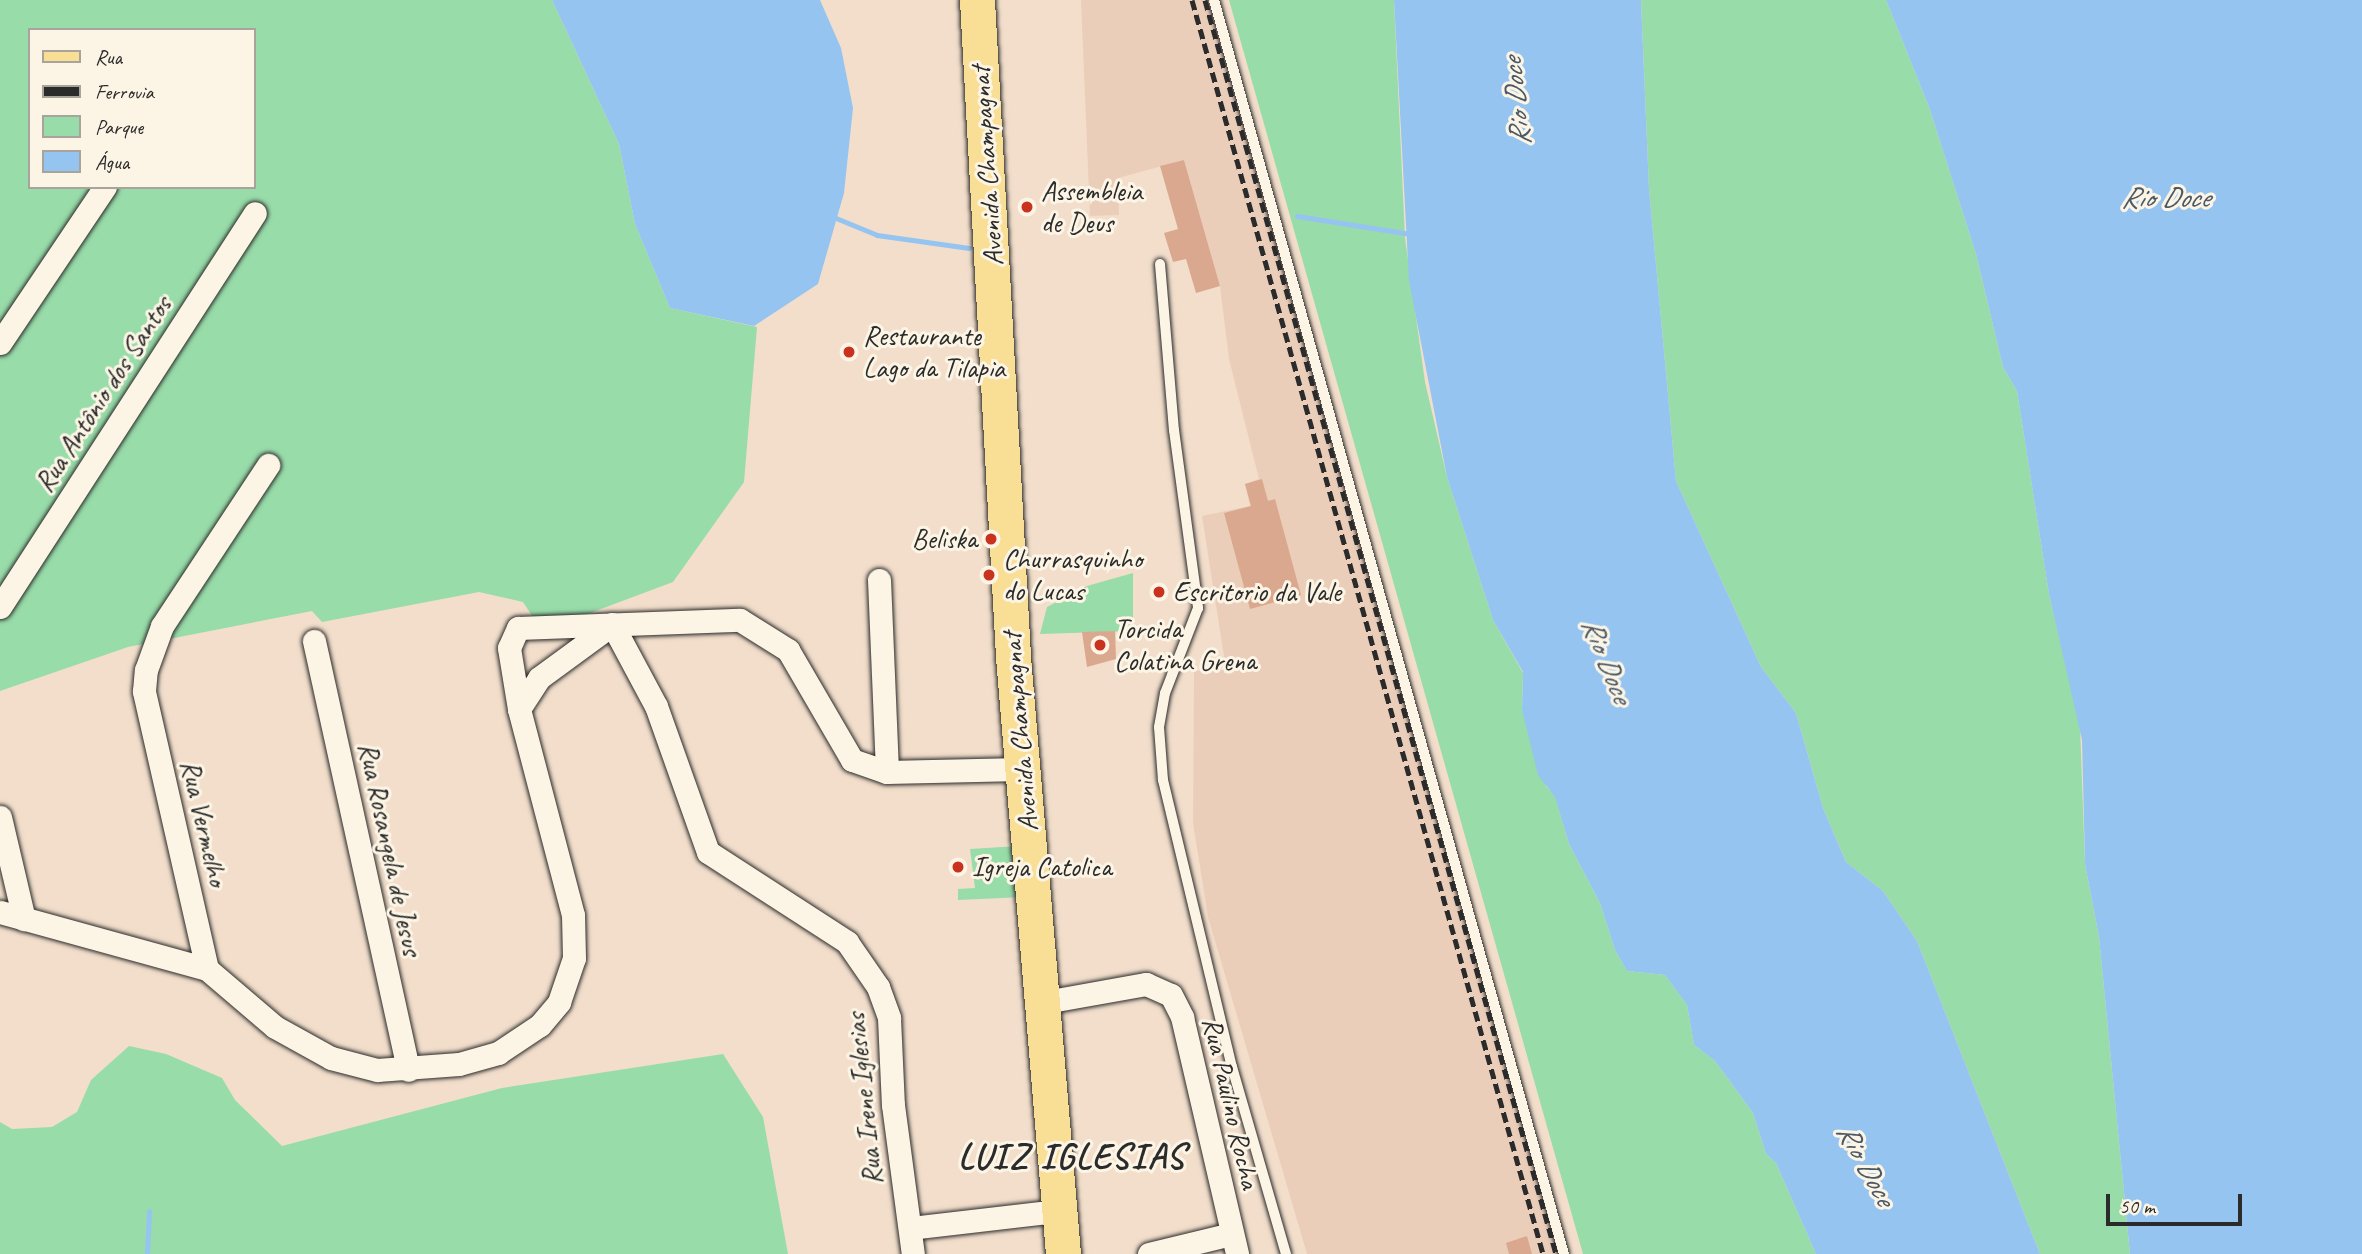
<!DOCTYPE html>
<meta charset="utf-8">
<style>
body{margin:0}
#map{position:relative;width:2362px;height:1254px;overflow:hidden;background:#f2decb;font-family:Caveat,sans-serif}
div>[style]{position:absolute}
.built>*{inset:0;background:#ebceb9}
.green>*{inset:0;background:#98dca9}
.water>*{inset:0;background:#96c4f0}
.stream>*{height:5px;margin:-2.5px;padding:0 2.5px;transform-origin:2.5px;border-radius:2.5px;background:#96c4f0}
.building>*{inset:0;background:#daa88e}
.roads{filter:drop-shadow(0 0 2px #2b2b2b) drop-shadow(0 0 2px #2b2b2b)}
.lane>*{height:10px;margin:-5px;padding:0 5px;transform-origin:5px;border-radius:5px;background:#fcf5e5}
.street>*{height:23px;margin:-11.5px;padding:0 11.5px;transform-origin:11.5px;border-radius:11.5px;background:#fcf5e5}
.primary>*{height:35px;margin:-17.5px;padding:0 17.5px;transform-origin:17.5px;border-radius:17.5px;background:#f9df96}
.rail>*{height:5px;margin-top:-2.5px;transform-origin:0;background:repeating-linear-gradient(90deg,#2b2b2b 0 10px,transparent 0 15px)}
.dots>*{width:19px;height:19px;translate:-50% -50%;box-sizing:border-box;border:4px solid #fcf5e5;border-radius:50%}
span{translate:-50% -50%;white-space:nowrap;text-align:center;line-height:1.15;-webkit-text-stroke:6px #fcf5e5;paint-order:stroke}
.street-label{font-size:28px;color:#2b2b2b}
.poi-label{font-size:28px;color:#2b2b2b}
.left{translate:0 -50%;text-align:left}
.right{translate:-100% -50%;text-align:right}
.water-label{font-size:30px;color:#4b5966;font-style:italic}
.district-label{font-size:35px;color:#2b2b2b;font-weight:700;letter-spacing:2px}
.legend{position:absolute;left:28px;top:28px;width:228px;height:161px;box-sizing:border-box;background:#fcf5e5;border:2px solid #a8a49b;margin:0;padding:9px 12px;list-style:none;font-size:21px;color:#2b2b2b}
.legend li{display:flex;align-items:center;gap:14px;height:35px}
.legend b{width:35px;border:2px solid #a8a49b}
.scale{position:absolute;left:2106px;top:1194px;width:136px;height:32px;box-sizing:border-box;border:4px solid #2b2b2b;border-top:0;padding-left:9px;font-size:21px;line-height:24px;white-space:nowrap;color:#2b2b2b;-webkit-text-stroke:5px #fcf5e5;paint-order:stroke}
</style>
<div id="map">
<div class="built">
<i style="clip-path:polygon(1081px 0,1219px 0,1569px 1254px,1307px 1254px,1208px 917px,1193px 823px,1194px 671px,1226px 669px,1202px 516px,1250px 506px,1245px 484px,1259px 479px,1229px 359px,1220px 286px,1184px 160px,1118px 178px,1119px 215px,1090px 216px)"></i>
</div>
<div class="green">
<i style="clip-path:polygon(evenodd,0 0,552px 0,619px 144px,635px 224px,670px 308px,757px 327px,744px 482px,673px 582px,542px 631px,523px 602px,479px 592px,322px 622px,312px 611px,128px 647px,0 691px,0 0,30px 30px,254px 30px,254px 187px,30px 187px,30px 30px)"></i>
<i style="clip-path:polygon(1229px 0,1394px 0,1405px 238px,1425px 382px,1447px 477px,1493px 620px,1523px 673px,1522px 710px,1546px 786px,1555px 796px,1569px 844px,1600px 903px,1615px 950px,1627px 971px,1665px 975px,1687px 1005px,1694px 1045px,1715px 1061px,1753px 1113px,1766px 1154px,1776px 1163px,1816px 1254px,1583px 1254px)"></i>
<i style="clip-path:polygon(1641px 0,1886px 0,1929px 107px,1976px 254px,2003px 367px,2017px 391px,2049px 594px,2080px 725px,2085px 864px,2099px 937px,2130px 1254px,2040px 1254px,1917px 941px,1883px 891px,1846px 862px,1823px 808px,1796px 713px,1761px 667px,1676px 481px,1649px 189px)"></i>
<i style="clip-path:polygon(1133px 573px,1133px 631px,1040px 634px,1047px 607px,1087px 586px)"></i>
<i style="clip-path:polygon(1020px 846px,1024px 897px,958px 900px,958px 889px,975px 888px,970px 849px)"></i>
<i style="clip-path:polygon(129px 1046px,166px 1054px,222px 1078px,235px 1100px,282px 1146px,502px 1088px,723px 1054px,763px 1117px,788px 1254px,0 1254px,0 1122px,12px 1129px,52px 1127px,77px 1112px,91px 1080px)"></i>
</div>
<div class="water">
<i style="clip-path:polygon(552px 0,820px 0,841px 48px,853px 108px,844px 193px,818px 284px,754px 326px,670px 308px,635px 224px,619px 144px)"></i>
<i style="clip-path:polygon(1394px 0,1641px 0,1649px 189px,1676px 481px,1761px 667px,1796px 713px,1823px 808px,1846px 862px,1883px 891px,1917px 941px,2040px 1254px,1816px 1254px,1776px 1163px,1766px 1154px,1753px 1113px,1715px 1061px,1694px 1045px,1687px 1005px,1665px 975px,1627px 971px,1615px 950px,1600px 903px,1569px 844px,1555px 797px,1538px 775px,1522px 710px,1523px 672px,1493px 620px,1447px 477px,1409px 281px)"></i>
<i style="clip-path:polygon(1886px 0,2362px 0,2362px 1254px,2130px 1254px,2099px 937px,2085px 864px,2082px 740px,2049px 594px,2017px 391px,2003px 367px,1976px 254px,1929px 107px)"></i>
</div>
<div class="stream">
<i style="left:831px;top:216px;width:50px;rotate:22.4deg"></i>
<i style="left:877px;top:235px;width:93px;rotate:8deg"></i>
<i style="left:1297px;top:216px;width:115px;rotate:9deg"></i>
<i style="left:147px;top:1254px;width:43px;rotate:-87.3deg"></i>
</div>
<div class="building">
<i style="clip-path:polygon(1184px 160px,1220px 286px,1196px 293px,1186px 259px,1173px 262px,1164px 233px,1178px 229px,1160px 166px)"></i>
<i style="clip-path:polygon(1262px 479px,1268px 501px,1275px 499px,1301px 595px,1250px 609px,1224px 513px,1251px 506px,1245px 484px)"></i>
<i style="clip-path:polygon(1115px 631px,1116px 659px,1087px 667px,1082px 632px)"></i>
<i style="clip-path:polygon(1527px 1236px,1532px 1254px,1509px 1254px,1506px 1243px)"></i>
</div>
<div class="roads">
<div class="lane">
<i style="left:1214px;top:0;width:1302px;rotate:74.41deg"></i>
<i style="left:1160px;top:264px;width:167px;rotate:85.2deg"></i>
<i style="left:1174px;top:430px;width:180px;rotate:82.3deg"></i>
<i style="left:1198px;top:608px;width:91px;rotate:111.2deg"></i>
<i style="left:1165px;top:693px;width:35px;rotate:100deg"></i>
<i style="left:1159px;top:727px;width:53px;rotate:85.7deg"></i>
<i style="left:1163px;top:780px;width:295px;rotate:76.5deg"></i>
<i style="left:1232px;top:1067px;width:195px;rotate:73.9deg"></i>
</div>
<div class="street">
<i style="left:0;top:343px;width:188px;rotate:-56.1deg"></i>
<i style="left:879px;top:580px;width:192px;rotate:87.6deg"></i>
<i style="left:0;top:607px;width:469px;rotate:-57.1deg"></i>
<i style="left:612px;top:624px;width:93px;rotate:61.8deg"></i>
<i style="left:656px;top:706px;width:155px;rotate:70.4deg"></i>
<i style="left:708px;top:852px;width:166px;rotate:32.9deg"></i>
<i style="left:847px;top:942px;width:55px;rotate:55.4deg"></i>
<i style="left:878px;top:987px;width:33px;rotate:70deg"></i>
<i style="left:889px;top:1018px;width:87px;rotate:87.4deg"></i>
<i style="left:893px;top:1105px;width:150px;rotate:82.4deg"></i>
<i style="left:314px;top:641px;width:439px;rotate:77.6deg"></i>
<i style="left:519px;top:709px;width:37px;rotate:-57deg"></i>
<i style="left:539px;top:678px;width:88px;rotate:-36.2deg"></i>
<i style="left:0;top:817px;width:105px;rotate:76.8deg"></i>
<i style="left:0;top:912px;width:215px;rotate:15.4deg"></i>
<i style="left:207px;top:969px;width:89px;rotate:40.5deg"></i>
<i style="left:275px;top:1027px;width:64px;rotate:29deg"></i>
<i style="left:331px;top:1058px;width:48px;rotate:14.6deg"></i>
<i style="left:377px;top:1070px;width:82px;rotate:-4.2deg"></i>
<i style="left:459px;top:1064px;width:41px;rotate:-15.8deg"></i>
<i style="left:498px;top:1053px;width:50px;rotate:-33.7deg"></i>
<i style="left:540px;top:1025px;width:30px;rotate:-50deg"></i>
<i style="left:559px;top:1002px;width:46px;rotate:-71.2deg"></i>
<i style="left:574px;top:958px;width:43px;rotate:-91.3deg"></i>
<i style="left:573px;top:915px;width:213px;rotate:-104.7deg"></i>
<i style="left:519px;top:709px;width:62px;rotate:-99.3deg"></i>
<i style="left:509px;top:648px;width:22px;rotate:-66deg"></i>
<i style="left:518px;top:628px;width:222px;rotate:-2.1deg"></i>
<i style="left:740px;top:620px;width:57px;rotate:32deg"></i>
<i style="left:788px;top:650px;width:127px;rotate:59.8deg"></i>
<i style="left:852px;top:760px;width:37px;rotate:19deg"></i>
<i style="left:887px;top:772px;width:134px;rotate:-1.3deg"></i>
<i style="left:207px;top:969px;width:285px;rotate:-102.8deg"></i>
<i style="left:144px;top:691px;width:21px;rotate:-85deg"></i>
<i style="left:146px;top:670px;width:47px;rotate:-70deg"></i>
<i style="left:162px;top:626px;width:193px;rotate:-56.6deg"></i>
<i style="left:1045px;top:1002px;width:103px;rotate:-10.1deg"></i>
<i style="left:1146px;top:984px;width:27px;rotate:24deg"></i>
<i style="left:1171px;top:995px;width:25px;rotate:63deg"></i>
<i style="left:1182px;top:1017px;width:243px;rotate:76.9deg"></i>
<i style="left:910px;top:1228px;width:148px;rotate:-6.6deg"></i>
<i style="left:1149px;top:1254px;width:84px;rotate:-13.7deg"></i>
</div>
<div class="primary">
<i style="left:977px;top:0;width:658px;rotate:86.86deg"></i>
<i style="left:1013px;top:657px;width:599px;rotate:85.21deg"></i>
</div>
</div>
<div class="rail">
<i style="left:1192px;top:0;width:1302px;rotate:74.36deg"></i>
<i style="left:1205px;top:0;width:1302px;rotate:74.36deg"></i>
</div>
<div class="dots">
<i style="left:1027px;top:207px;background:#c8321e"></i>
<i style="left:849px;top:352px;background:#c8321e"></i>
<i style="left:991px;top:539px;background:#c8321e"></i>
<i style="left:989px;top:575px;background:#c8321e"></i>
<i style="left:1159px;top:592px;background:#c8321e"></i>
<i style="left:1100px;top:645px;background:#c8321e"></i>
<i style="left:958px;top:867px;background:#c8321e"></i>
</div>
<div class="street-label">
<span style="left:987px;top:166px;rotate:-94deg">Avenida Champagnat</span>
<span style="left:103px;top:394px;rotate:-57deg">Rua Antônio dos Santos</span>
<span style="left:1020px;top:732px;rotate:-95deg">Avenida Champagnat</span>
<span style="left:204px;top:823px;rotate:77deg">Rua Vermelho</span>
<span style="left:390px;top:849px;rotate:78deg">Rua Rosangela de Jesus</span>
<span style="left:864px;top:1099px;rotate:-96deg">Rua Irene Iglesias</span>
<span style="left:1231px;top:1103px;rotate:77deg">Rua Paulino Rocha</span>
</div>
<div class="poi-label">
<span class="left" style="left:1041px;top:207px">Assembleia<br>de Deus</span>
<span class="left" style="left:863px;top:352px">Restaurante<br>Lago da Tilapia</span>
<span class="right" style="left:977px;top:539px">Beliska</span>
<span class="left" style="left:1003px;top:575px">Churrasquinho<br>do Lucas</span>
<span class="left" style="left:1173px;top:592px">Escritorio da Vale</span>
<span class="left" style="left:1114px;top:645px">Torcida<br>Colatina Grena</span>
<span class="left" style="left:972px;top:867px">Igreja Catolica</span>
</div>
<div class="water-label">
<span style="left:1516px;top:102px;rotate:-96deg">Rio Doce</span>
<span style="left:2165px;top:197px">Rio Doce</span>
<span style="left:1607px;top:660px;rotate:68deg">Rio Doce</span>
<span style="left:1866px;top:1164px;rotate:61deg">Rio Doce</span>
</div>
<div class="district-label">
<span style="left:1072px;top:1157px">LUIZ IGLESIAS</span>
</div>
<ul class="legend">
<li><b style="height:9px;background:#f9df96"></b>Rua</li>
<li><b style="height:9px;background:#2b2b2b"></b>Ferrovia</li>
<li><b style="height:19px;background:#98dca9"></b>Parque</li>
<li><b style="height:19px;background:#96c4f0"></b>Água</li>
</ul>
<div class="scale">50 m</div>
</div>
